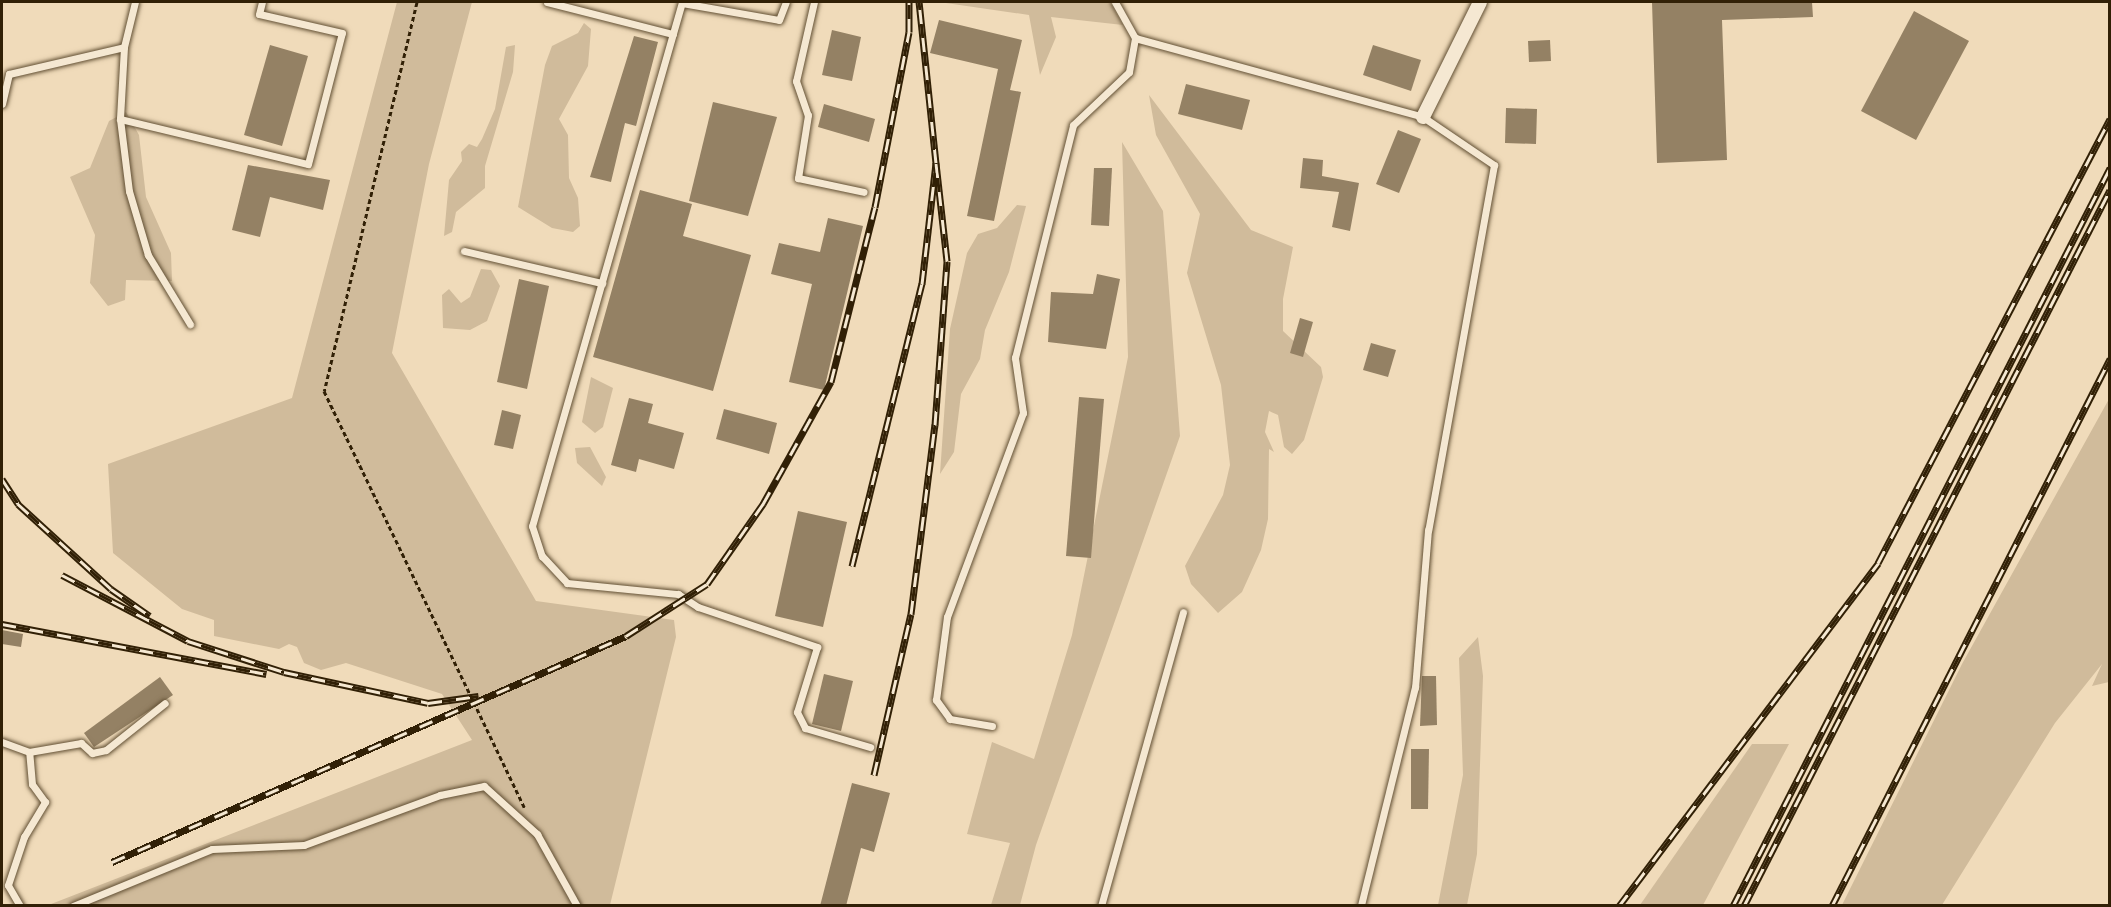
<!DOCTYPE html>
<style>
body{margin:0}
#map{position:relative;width:2111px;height:907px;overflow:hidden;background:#f0dbba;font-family:"Gentium Book Plus",serif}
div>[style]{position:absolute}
.green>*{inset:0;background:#d0bb9b}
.building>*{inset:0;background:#948164}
.path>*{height:3px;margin-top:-1.5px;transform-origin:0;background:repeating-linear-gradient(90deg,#312006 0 4.5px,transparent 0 7.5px)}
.roads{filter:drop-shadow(0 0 2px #614f33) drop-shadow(0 0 2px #614f33)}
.lane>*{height:7px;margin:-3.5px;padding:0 3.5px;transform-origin:3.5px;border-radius:3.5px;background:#f5e8d2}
.street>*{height:14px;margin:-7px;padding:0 7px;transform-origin:7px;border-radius:7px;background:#f5e8d2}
.rail>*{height:7px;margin-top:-3.5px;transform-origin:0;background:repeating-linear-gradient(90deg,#f5e8d2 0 14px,#312006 0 28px);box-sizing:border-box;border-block:2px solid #312006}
span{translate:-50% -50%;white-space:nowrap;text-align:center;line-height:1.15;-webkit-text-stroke:5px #f5e8d2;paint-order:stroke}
.frame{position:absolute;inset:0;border:3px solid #312006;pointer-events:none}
</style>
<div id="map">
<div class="green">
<i style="clip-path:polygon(397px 2px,472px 2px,429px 164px,392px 353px,536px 601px,674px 620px,676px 637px,610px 905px,46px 906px,472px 740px,442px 694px,346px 663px,321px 670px,304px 663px,297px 647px,289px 644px,279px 649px,214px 636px,214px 620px,182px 609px,113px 553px,108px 464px,292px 398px)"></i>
<i style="clip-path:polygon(939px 2px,1110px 2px,1123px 25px,1051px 17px,1056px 37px,1040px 75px,1029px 15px)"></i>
<i style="clip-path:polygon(584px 23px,591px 29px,588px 66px,559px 119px,568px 135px,569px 178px,578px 198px,580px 226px,573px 232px,552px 228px,518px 207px,545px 65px,552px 46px,578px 33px)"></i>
<i style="clip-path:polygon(515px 45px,513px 72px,485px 166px,485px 188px,456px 212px,452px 232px,444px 236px,449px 180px,462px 161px,461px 152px,469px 144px,477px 147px,482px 139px,495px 109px,506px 47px)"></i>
<i style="clip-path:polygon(1149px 95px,1251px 230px,1293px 247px,1283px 299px,1283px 331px,1321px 367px,1323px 377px,1304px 440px,1292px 454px,1284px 447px,1278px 415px,1269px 411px,1265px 432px,1274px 452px,1269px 449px,1268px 519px,1261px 550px,1242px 592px,1218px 613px,1191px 584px,1185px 566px,1223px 495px,1230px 465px,1221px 385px,1187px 273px,1200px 214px,1156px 135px)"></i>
<i style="clip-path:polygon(126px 112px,139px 135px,146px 197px,171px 253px,172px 281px,126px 280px,125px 300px,108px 306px,90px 283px,95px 235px,70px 177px,90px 168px,109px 121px)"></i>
<i style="clip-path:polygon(1122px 142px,1163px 211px,1180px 436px,1036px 845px,1020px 905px,991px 905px,1010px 843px,967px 834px,992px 742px,1034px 759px,1072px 635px,1128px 357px)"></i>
<i style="clip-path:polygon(1017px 205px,1026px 206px,1009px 272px,985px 330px,980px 359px,961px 394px,954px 452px,940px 474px,950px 329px,967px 253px,978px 234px,997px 228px)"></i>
<i style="clip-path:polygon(481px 269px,491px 270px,500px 286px,487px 321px,470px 330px,443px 328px,442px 295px,449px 289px,461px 303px,470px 297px)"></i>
<i style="clip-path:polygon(591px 377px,613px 388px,603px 427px,595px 433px,582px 422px)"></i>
<i style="clip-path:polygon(2109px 399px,2109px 682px,2092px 686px,2102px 664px,2055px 723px,1942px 905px,1842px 905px,1962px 664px)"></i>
<i style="clip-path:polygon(590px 447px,606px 477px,602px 486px,577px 463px,575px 448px)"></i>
<i style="clip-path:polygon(1478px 637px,1483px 676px,1477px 854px,1467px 905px,1438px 905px,1463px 775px,1459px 658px)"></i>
<i style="clip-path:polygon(1752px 744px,1789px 744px,1703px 905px,1640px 905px)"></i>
</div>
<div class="building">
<i style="clip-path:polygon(1652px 2px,1812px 2px,1813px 17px,1722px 20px,1727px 160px,1657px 163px)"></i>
<i style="clip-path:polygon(1914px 11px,1969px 41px,1916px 140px,1861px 111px)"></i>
<i style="clip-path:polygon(939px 20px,1022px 40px,1010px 90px,1021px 92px,994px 221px,967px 216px,998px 69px,930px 53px)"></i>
<i style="clip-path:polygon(832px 30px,861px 37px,852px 81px,822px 75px)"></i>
<i style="clip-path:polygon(634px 36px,658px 42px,636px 126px,625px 123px,611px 182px,590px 177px)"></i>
<i style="clip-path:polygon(1550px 40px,1551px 61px,1529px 62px,1528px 41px)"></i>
<i style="clip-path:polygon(270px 45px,308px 56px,282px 146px,244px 135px)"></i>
<i style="clip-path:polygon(1373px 45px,1421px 60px,1411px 91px,1363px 75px)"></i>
<i style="clip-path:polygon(1186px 84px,1250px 100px,1242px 130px,1178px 114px)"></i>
<i style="clip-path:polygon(713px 102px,777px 117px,748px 216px,689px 201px)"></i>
<i style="clip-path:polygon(824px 104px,875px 119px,869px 142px,818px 127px)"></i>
<i style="clip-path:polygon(1506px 108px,1537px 109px,1536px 144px,1505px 143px)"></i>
<i style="clip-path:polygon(1398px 130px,1421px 139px,1399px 193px,1376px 184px)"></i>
<i style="clip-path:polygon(1303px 158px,1323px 160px,1322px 176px,1359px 183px,1350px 231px,1332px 227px,1339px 192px,1300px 188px)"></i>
<i style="clip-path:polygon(248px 165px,330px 180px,323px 210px,270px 197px,260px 237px,232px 230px)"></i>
<i style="clip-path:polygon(1094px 168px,1112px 168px,1109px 226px,1091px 225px)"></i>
<i style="clip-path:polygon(640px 190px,692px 204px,683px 236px,751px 255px,713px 391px,593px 357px)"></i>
<i style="clip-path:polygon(828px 218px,863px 226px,824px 390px,789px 382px,812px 284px,771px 274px,779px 243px,820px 252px)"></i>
<i style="clip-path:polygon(1097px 274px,1120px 279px,1106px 349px,1048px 342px,1051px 292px,1093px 294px)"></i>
<i style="clip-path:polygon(519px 279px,549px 286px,527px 389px,497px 382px)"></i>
<i style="clip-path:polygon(1300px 318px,1313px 322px,1303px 357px,1290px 353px)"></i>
<i style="clip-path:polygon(1371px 343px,1396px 350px,1388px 377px,1363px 370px)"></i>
<i style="clip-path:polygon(1079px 397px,1104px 399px,1091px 558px,1066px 556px)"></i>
<i style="clip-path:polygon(629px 398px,653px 404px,648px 423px,684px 433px,674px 469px,639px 459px,636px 472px,611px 465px)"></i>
<i style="clip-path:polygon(724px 409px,777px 423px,769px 454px,716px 439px)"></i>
<i style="clip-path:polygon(502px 410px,521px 415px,513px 449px,494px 445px)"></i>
<i style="clip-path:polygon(798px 511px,847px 522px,823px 627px,775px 616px)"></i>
<i style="clip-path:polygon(2px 630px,23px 634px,21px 647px,2px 644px)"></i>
<i style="clip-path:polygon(824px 674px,853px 681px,841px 731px,812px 724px)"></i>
<i style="clip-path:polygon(1422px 676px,1436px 676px,1437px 725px,1420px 726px)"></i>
<i style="clip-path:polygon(160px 677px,173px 695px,94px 747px,84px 733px)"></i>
<i style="clip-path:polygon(1411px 749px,1429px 749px,1428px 809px,1411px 809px)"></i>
<i style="clip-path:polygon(852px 783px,890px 793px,874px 852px,861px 848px,846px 906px,820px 906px)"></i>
</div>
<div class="path">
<i style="left:417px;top:2px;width:400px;rotate:103.4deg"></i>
<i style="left:324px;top:391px;width:462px;rotate:64.3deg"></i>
</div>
<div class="roads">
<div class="lane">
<i style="left:547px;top:2px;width:130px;rotate:14.3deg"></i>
<i style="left:682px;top:2px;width:545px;rotate:105.97deg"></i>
<i style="left:532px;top:526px;width:32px;rotate:72deg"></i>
<i style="left:542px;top:556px;width:37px;rotate:47deg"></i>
<i style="left:567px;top:583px;width:112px;rotate:5.7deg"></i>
<i style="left:678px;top:594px;width:24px;rotate:33deg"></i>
<i style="left:698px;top:607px;width:126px;rotate:18.6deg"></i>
<i style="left:817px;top:647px;width:68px;rotate:107.1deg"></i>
<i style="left:797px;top:712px;width:18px;rotate:63deg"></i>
<i style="left:805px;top:728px;width:68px;rotate:16.3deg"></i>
<i style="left:814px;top:2px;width:81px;rotate:102.8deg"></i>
<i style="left:796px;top:81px;width:36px;rotate:71deg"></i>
<i style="left:808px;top:115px;width:64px;rotate:99deg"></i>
<i style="left:798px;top:178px;width:67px;rotate:12deg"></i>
<i style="left:1115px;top:2px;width:41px;rotate:60.9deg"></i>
<i style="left:682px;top:3px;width:98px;rotate:9.9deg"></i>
<i style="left:779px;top:20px;width:19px;rotate:-69deg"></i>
<i style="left:124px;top:47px;width:72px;rotate:93.2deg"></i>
<i style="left:120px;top:119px;width:73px;rotate:82.9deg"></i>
<i style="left:129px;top:191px;width:67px;rotate:73.5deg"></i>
<i style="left:148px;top:255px;width:81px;rotate:58.7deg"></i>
<i style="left:2px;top:104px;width:31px;rotate:-77deg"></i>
<i style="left:9px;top:74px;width:118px;rotate:-13.2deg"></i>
<i style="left:124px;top:47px;width:46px;rotate:-76.3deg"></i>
<i style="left:120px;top:119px;width:193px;rotate:13.5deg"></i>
<i style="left:308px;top:164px;width:135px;rotate:-75.5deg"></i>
<i style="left:342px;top:33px;width:85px;rotate:-167.1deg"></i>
<i style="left:259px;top:14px;width:12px;rotate:-76deg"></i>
<i style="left:464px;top:251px;width:142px;rotate:13.1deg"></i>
<i style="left:992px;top:726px;width:43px;rotate:-170.5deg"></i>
<i style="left:950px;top:719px;width:24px;rotate:-126deg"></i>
<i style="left:936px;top:700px;width:84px;rotate:-82.5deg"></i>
<i style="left:947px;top:617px;width:218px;rotate:-69.6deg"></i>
<i style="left:1023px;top:413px;width:56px;rotate:-98.3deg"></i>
<i style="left:1015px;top:358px;width:240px;rotate:-76deg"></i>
<i style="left:1073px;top:125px;width:77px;rotate:-43.4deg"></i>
<i style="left:1129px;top:72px;width:35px;rotate:-80deg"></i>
<i style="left:1135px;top:38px;width:299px;rotate:15.3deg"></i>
<i style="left:1423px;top:117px;width:86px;rotate:34.1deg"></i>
<i style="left:1494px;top:165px;width:371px;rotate:100.2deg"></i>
<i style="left:1428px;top:530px;width:158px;rotate:94.7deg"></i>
<i style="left:1415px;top:687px;width:226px;rotate:103.9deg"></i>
<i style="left:2px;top:742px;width:29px;rotate:20deg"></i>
<i style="left:29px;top:752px;width:53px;rotate:-9.8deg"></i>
<i style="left:81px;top:743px;width:15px;rotate:42deg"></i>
<i style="left:92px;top:753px;width:14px;rotate:-12deg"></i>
<i style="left:106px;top:750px;width:75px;rotate:-38.5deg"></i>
<i style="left:20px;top:906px;width:24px;rotate:-120deg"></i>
<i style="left:8px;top:885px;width:51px;rotate:-71.6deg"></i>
<i style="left:24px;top:837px;width:41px;rotate:-59deg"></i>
<i style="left:45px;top:802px;width:22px;rotate:-126deg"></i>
<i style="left:32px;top:784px;width:32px;rotate:-95deg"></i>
<i style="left:73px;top:906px;width:150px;rotate:-22.3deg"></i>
<i style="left:212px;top:849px;width:92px;rotate:-2.5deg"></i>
<i style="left:304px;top:845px;width:145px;rotate:-20.2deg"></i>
<i style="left:440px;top:795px;width:45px;rotate:-11.6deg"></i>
<i style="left:484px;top:786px;width:72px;rotate:42.2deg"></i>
<i style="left:537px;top:834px;width:82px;rotate:60.9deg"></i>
<i style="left:1101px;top:906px;width:305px;rotate:-74.4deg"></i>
</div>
<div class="street">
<i style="left:1423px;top:117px;width:128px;rotate:-63.6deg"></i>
</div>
</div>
<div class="rail">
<i style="left:2px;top:479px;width:30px;rotate:57deg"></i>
<i style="left:18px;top:504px;width:126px;rotate:42.4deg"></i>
<i style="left:111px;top:589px;width:47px;rotate:34.7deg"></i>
<i style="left:852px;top:566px;width:291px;rotate:-76.1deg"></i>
<i style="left:922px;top:284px;width:122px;rotate:-83.4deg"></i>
<i style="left:936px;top:163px;width:162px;rotate:-96deg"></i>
<i style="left:62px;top:575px;width:142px;rotate:27.6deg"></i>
<i style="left:188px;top:641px;width:101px;rotate:17.9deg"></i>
<i style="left:284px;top:672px;width:147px;rotate:12.1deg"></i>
<i style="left:428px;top:703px;width:51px;rotate:-7.8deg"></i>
<i style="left:2px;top:624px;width:269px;rotate:10.7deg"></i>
<i style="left:874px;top:775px;width:165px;rotate:-77.1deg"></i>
<i style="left:911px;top:614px;width:191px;rotate:-82.8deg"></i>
<i style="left:935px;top:425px;width:164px;rotate:-85.8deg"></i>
<i style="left:947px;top:261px;width:99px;rotate:-96.4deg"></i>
<i style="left:112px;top:862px;width:561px;rotate:-23.73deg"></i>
<i style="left:626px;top:636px;width:96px;rotate:-32.7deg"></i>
<i style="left:707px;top:584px;width:98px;rotate:-55deg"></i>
<i style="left:763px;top:504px;width:140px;rotate:-60.9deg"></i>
<i style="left:831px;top:382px;width:180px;rotate:-75.9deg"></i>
<i style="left:875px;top:207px;width:178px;rotate:-79deg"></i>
<i style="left:909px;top:32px;width:30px;rotate:-90deg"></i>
<i style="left:1619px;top:906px;width:430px;rotate:-52.9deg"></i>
<i style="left:1878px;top:563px;width:501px;rotate:-62.41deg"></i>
<i style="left:1733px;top:906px;width:829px;rotate:-62.94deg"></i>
<i style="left:1744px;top:906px;width:804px;rotate:-62.93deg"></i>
<i style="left:1832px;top:906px;width:614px;rotate:-63.06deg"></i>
</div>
<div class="frame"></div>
</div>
